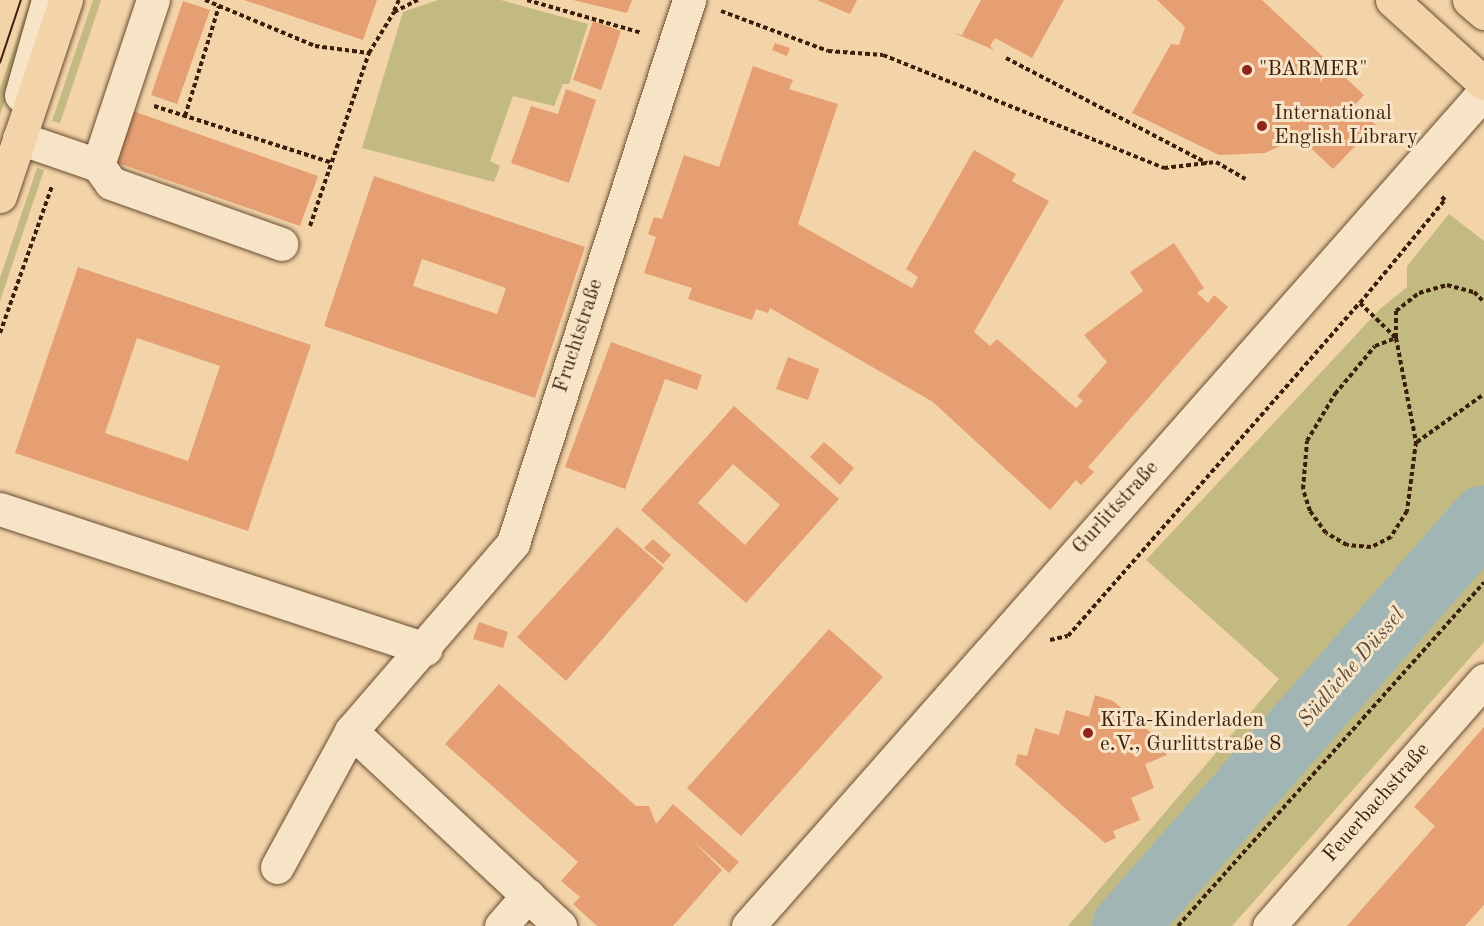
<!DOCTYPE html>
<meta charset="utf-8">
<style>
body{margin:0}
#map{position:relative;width:1484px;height:926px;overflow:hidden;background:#f3d4a8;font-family:"Old Standard TT",serif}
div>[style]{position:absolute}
.green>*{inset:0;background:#c3ba82}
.river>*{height:66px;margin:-33px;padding:0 33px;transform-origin:33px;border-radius:33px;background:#a2b5b5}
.building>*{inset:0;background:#e69f73}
.path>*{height:4px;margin-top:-2px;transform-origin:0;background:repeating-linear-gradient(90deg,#3b1f0c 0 4.5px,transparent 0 7.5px)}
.roads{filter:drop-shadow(0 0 2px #694c33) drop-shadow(0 0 2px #694c33)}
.minor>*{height:33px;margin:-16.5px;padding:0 16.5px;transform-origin:16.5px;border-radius:16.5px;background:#f7e3c6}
.major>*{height:33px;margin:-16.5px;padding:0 16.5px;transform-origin:16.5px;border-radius:16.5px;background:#f3d4a8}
.tram>*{height:1.5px;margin:-0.75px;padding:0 0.75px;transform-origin:0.75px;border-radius:0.75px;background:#3b1f0c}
.dots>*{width:16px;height:16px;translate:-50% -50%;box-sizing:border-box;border:3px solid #f7e3c6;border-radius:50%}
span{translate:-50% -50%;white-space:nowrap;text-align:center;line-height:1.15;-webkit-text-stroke:6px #f7e3c6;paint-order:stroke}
.poi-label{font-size:21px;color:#3b1f0c}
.left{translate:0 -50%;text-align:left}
.street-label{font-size:21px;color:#3b1f0c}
.water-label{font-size:22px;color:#5a4c3f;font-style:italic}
</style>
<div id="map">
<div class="green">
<i style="clip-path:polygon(30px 0,35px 0,26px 39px,0 115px,0 88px)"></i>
<i style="clip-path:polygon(93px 0,101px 0,60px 123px,52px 121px)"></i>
<i style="clip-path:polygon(438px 0,501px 0,588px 24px,569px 84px,563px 84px,554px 106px,513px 96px,490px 161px,500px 166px,494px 182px,362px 148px,403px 12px)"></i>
<i style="clip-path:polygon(37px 168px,44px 170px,0 301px,0 278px)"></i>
<i style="clip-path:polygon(1449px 214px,1484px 241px,1484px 642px,1232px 926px,1068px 926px,1279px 679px,1146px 560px,1380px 309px,1407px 287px,1407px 266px)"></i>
</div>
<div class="river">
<i style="left:1125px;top:926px;width:543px;rotate:-48.66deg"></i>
</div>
<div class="building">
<i style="clip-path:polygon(244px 0,377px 0,363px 40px)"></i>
<i style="clip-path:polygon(573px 0,632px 0,627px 13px)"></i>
<i style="clip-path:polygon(817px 0,857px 0,850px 14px)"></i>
<i style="clip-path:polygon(981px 0,1064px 0,1032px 58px,995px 38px,990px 46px,994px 50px,954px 33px,962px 35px)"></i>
<i style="clip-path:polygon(1157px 0,1262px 0,1364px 95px,1354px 106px,1376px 125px,1333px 169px,1299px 137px,1265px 153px,1219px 155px,1132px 113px,1171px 44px,1179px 45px,1185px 27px)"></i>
<i style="clip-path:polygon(183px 1px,210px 10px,177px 104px,151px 95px)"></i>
<i style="clip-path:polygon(593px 21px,621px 31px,601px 90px,573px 80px)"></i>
<i style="clip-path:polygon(775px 43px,790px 48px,787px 56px,772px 50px)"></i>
<i style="clip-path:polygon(753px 66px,793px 80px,789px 89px,838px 104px,798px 224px,912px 288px,918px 277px,906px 269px,974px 150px,1016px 174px,1012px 181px,1049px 201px,974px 332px,990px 346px,997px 339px,1076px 408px,1083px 401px,1077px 396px,1107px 362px,1084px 335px,1143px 291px,1130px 272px,1174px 243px,1204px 288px,1197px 293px,1208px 303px,1214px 295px,1228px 307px,1088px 467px,1094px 472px,1081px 485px,1076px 480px,1050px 510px,933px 402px,770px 308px,768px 313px,756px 309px,752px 320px,688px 299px,692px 288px,644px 273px,656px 237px,648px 234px,654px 217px,662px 219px,684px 155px,719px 167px)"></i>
<i style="clip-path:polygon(566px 89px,596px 100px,569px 183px,511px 163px,531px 106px,558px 114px)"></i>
<i style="clip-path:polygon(130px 110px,318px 176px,300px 226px,112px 161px)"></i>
<i style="clip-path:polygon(evenodd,374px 176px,585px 247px,535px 398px,324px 326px,374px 176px,422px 259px,506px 288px,497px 314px,413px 286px,422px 259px)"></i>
<i style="clip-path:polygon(evenodd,78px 267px,311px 345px,248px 531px,15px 453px,78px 267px,137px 338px,220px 366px,188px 461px,105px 433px,137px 338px)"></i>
<i style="clip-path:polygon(611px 342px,702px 375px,697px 390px,665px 379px,625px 489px,565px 467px)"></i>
<i style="clip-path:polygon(788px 357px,819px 369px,808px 400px,776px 389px)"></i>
<i style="clip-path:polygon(evenodd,734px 406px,839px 499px,746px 603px,641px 510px,734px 406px,733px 464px,780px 505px,745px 545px,698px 503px,733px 464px)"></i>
<i style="clip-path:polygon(824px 442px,854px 468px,840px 485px,810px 457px)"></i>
<i style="clip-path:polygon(617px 527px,664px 568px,566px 681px,517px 637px)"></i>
<i style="clip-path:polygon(653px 539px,671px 555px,663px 564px,644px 548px)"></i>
<i style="clip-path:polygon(479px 622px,508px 632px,503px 648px,473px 639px)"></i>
<i style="clip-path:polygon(829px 629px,883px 677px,741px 836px,687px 788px)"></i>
<i style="clip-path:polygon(499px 684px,636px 806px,649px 806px,656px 824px,673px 804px,739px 862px,729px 873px,692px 840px,722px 870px,673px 926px,597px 926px,573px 904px,580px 897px,561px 881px,578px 862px,445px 744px)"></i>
<i style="clip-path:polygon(1095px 695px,1113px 701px,1161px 741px,1167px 755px,1145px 764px,1154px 788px,1131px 798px,1140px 820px,1113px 831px,1116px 838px,1105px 843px,1015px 764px,1018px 754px,1027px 756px,1035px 728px,1059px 735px,1066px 710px,1089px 717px)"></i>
<i style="clip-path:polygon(1484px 727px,1484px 905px,1465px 926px,1347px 926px,1435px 826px,1414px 807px)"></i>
</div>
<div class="path">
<i style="left:205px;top:0;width:119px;rotate:22.7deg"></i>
<i style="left:315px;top:46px;width:54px;rotate:7.4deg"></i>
<i style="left:527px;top:0;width:120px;rotate:16deg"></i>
<i style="left:394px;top:11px;width:12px;rotate:-66deg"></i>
<i style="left:721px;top:11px;width:114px;rotate:20.5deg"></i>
<i style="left:828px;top:51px;width:55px;rotate:4.2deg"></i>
<i style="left:883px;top:55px;width:303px;rotate:21.9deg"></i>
<i style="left:1164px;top:168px;width:52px;rotate:-6.6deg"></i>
<i style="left:1216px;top:162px;width:34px;rotate:30deg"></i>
<i style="left:1006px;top:58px;width:227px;rotate:27.6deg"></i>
<i style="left:154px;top:106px;width:185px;rotate:17.7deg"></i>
<i style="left:185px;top:116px;width:115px;rotate:-72.8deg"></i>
<i style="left:310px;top:226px;width:183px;rotate:-71.2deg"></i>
<i style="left:369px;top:53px;width:48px;rotate:-58.6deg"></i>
<i style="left:394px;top:12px;width:27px;rotate:-27deg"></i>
<i style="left:1360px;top:303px;width:50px;rotate:44.2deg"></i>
<i style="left:1396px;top:338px;width:106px;rotate:79.1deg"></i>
<i style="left:1416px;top:442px;width:70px;rotate:97.4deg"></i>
<i style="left:1407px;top:511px;width:31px;rotate:122deg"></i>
<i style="left:1391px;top:537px;width:22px;rotate:153deg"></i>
<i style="left:1371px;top:547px;width:24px;rotate:-175deg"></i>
<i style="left:1347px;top:545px;width:24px;rotate:-150deg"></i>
<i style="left:1326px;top:533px;width:27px;rotate:-126deg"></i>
<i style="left:1310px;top:511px;width:23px;rotate:-108deg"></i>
<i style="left:1303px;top:489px;width:48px;rotate:-85.2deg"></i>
<i style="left:1307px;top:441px;width:55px;rotate:-59.2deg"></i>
<i style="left:1335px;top:394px;width:62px;rotate:-50.2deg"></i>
<i style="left:1375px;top:346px;width:22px;rotate:-21deg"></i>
<i style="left:1396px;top:338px;width:27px;rotate:-90deg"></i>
<i style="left:1396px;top:311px;width:29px;rotate:-38deg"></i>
<i style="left:1419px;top:293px;width:29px;rotate:-16deg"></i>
<i style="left:1447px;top:285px;width:28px;rotate:15deg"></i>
<i style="left:1474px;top:292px;width:14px;rotate:45deg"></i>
<i style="left:0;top:333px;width:156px;rotate:-70.5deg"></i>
<i style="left:1417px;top:442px;width:82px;rotate:-35.6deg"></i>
<i style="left:1050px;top:640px;width:18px;rotate:-13deg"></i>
<i style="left:1068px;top:636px;width:443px;rotate:-48.8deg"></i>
<i style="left:1360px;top:303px;width:134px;rotate:-50.5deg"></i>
<i style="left:1445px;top:200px;width:7px;rotate:-135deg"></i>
<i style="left:1178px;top:926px;width:460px;rotate:-48.3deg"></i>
</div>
<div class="roads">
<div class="minor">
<i style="left:21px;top:95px;width:99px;rotate:-74.1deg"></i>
<i style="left:19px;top:138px;width:83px;rotate:18.9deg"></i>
<i style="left:98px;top:165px;width:174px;rotate:-71.6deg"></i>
<i style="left:98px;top:165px;width:22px;rotate:54deg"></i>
<i style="left:111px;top:183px;width:181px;rotate:19.7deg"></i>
<i style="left:0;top:509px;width:448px;rotate:18.2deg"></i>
<i style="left:351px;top:731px;width:286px;rotate:43deg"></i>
<i style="left:277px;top:867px;width:155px;rotate:-61.4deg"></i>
<i style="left:351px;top:731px;width:248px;rotate:-49.2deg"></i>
<i style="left:513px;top:543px;width:571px;rotate:-72.04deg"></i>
<i style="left:501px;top:926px;width:41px;rotate:-48.9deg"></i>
<i style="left:748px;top:926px;width:1112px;rotate:-48.57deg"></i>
<i style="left:1269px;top:926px;width:327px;rotate:-48.8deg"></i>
</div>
<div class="major">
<i style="left:1392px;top:0;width:124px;rotate:42.1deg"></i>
<i style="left:1469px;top:0;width:20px;rotate:41deg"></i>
<i style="left:0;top:196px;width:207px;rotate:-71.4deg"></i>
</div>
</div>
<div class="tram">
<i style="left:0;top:63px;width:66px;rotate:-71.6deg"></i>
</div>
<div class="dots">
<i style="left:1247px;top:70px;background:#8f2418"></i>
<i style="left:1262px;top:126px;background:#8f2418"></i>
<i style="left:1088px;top:733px;background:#8f2418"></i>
</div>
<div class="poi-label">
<span class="left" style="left:1259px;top:70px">"BARMER"</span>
<span class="left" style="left:1274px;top:126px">International<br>English Library</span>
<span class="left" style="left:1100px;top:733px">KiTa-Kinderladen<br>e.V., Gurlittstraße 8</span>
</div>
<div class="street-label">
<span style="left:579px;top:336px;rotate:-72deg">Fruchtstraße</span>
<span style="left:1116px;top:508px;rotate:-48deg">Gurlittstraße</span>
<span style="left:1377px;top:803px;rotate:-49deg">Feuerbachstraße</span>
</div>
<div class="water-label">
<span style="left:1352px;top:668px;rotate:-49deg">Südliche Düssel</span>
</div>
</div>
